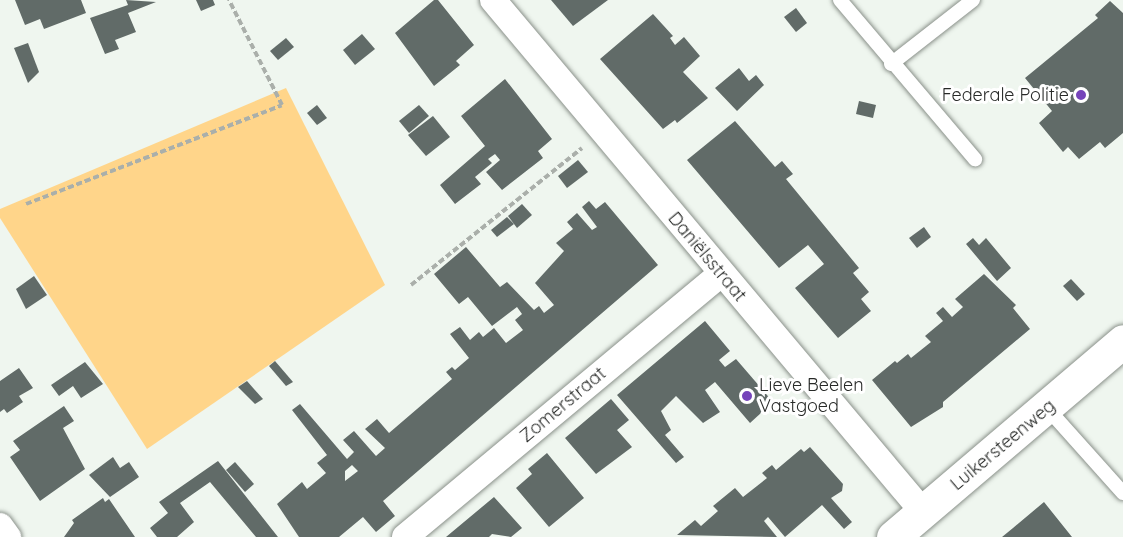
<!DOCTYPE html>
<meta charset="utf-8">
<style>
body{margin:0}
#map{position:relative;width:1123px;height:537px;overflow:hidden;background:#eff6ef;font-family:Quicksand,sans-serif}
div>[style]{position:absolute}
.green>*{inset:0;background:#ffd58a}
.building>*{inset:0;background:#616b68}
.path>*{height:4px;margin-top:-2px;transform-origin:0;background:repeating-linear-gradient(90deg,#aaafaa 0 6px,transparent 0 9px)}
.roads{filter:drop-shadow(0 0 2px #8a918a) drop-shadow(0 0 2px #8a918a)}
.lane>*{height:14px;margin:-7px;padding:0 7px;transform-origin:7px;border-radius:7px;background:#fff}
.street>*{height:26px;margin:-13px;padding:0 13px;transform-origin:13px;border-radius:13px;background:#fff}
.secondary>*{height:33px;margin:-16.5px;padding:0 16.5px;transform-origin:16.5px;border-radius:16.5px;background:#fff}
.dots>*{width:16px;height:16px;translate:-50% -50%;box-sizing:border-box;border:3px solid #fff;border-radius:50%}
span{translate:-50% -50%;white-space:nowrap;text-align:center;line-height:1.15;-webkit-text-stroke:6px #fff;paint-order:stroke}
.poi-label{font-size:18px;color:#282a28}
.right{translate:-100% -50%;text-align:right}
.left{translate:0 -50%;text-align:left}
.street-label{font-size:18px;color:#282a28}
</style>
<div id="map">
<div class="green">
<i style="clip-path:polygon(286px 88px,385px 285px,147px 449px,0 218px,0 209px)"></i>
</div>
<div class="building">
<i style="clip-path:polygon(15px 0,81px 0,86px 13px,44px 29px,40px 19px,25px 25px)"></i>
<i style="clip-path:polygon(126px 0,156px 2px,128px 13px,136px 32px,115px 40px,119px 49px,105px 54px,90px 18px,128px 5px)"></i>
<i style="clip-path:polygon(196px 0,213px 0,215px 5px,201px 11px)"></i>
<i style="clip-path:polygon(434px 0,438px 0,474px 45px,456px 61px,460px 65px,434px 86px,395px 33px)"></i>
<i style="clip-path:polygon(551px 0,608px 0,573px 26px)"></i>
<i style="clip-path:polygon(1110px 1px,1123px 13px,1123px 133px,1105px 148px,1100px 142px,1079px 159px,1068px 147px,1063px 152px,1039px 123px,1052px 111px,1025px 78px,1098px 18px,1095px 15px)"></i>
<i style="clip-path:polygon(796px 8px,807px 23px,796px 32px,784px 17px)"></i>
<i style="clip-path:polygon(653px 14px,673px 36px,670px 38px,675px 45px,684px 37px,700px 56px,683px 72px,708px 98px,677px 123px,675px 120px,663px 129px,600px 59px)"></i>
<i style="clip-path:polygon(362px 34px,375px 49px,355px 65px,343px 50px)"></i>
<i style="clip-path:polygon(286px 38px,294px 47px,278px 60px,270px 51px)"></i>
<i style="clip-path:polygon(28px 43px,39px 72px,28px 83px,14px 48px)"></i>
<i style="clip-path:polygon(739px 68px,749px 81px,756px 75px,764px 85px,737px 111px,715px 88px)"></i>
<i style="clip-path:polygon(505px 79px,552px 139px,538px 151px,543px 158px,502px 190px,486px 172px,500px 160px,495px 154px,488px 159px,492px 163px,475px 177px,481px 184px,455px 204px,440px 185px,485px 146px,461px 116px)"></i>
<i style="clip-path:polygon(859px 101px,876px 105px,873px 118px,856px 114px)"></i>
<i style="clip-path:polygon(317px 105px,327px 118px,317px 125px,307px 113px)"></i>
<i style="clip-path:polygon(419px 105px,429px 116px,409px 133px,399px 121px)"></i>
<i style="clip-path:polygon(433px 116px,450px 137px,426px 156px,408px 135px)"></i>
<i style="clip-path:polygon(735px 121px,775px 167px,782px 161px,793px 174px,786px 179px,859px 268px,853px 273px,869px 292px,861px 299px,871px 311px,838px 338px,795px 288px,824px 264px,808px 245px,779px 268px,687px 160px)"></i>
<i style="clip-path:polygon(578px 160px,588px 172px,567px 188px,558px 176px)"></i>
<i style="clip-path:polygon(evenodd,589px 201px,596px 209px,605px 202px,658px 265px,383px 501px,395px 516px,376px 532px,363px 517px,339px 537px,299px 537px,277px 504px,302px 482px,307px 489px,326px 473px,317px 463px,327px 455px,292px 410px,300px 404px,347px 459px,354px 452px,343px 440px,354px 431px,376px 456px,385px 448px,365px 429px,377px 419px,389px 433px,452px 379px,446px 372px,452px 367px,455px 370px,469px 358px,450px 334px,460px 327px,470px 340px,479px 332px,483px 337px,494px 328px,506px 343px,523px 330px,515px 320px,522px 314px,517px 307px,492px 326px,468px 297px,459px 304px,434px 274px,466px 247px,500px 287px,507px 282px,534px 310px,539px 306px,544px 313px,554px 305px,535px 283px,564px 251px,556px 243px,573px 229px,567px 222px,577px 213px,592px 230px,597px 227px,582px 207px,589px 201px,352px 465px,358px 471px,345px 481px,345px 471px,352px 465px)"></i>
<i style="clip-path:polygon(522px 204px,532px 215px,517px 228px,508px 216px)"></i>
<i style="clip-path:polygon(507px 217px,514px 224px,497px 237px,491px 230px)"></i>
<i style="clip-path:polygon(924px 227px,931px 237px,917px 248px,909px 238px)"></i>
<i style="clip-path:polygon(973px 238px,979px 245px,986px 238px,1011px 268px,997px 281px,966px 244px)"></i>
<i style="clip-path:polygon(984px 274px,1016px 305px,1013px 308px,1030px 329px,943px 402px,943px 407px,911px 427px,872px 380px,895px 361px,897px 363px,908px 354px,911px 358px,931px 342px,925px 336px,943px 321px,936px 313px,943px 307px,952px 317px,963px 307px,955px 299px)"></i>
<i style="clip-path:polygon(34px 276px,47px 295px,26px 309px,16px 289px)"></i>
<i style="clip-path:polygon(1071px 279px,1085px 294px,1077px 301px,1063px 286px)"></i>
<i style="clip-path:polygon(705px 321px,730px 351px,719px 360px,725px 367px,736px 359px,773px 402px,750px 423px,715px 382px,705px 390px,720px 412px,703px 423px,676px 396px,661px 411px,671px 430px,665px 435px,684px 457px,676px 463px,617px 395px)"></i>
<i style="clip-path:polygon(275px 361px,293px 382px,286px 386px,269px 366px)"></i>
<i style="clip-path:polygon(85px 362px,103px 384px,81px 398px,73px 386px,59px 396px,51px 385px)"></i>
<i style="clip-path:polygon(19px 368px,33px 388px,19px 396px,23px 402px,7px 413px,4px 409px,0 412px,0 381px)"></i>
<i style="clip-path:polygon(247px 381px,263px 399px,255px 404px,238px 387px)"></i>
<i style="clip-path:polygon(611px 399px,629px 420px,617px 430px,632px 447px,596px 474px,565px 438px)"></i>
<i style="clip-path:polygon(64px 406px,74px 421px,63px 428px,85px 469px,40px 501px,10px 457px,20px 450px,13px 441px)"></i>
<i style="clip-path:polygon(810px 447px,843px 484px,842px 491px,831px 498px,852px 522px,844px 529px,822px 505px,785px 537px,768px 517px,764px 521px,777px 537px,677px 535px,695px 520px,701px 526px,718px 511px,713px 506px,735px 488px,743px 497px,767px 478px,762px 473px,772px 465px,776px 470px,801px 449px,804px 452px)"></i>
<i style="clip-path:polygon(547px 453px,584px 498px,549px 527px,516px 488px,532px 474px,528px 469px)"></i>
<i style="clip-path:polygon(113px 457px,120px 468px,129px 462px,139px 477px,110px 497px,89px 475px)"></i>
<i style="clip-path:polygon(218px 461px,278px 537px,256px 537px,210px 482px,180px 503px,194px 522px,177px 537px,157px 537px,150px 528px,168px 513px,159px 502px)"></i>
<i style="clip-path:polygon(235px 462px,254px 484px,245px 492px,226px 470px)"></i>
<i style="clip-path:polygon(494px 497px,522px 528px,511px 537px,492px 534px,489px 537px,446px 537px)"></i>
<i style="clip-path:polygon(103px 498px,105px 502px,109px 499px,135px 537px,64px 537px,74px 523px,72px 520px)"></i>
<i style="clip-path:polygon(1044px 502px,1072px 537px,1002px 537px,1013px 528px)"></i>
</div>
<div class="path">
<i style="left:26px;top:204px;width:274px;rotate:-21.1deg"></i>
<i style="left:282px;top:105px;width:118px;rotate:-116.8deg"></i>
<i style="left:411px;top:285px;width:219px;rotate:-38.7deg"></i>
</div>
<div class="roads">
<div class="lane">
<i style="left:840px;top:0;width:209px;rotate:49.7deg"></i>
<i style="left:891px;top:64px;width:104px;rotate:-38deg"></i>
<i style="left:1047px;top:408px;width:114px;rotate:48.2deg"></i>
</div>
<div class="street">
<i style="left:493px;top:0;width:669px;rotate:49.97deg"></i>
<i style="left:0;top:526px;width:14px;rotate:54deg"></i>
<i style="left:405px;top:537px;width:411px;rotate:-39.8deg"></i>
</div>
<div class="secondary">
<i style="left:893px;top:537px;width:302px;rotate:-40.4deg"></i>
</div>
</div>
<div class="dots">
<i style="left:1081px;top:95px;background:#7543ba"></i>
<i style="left:747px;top:396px;background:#7543ba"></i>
</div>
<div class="poi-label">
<span class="right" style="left:1069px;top:95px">Federale Politie</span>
<span class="left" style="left:759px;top:396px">Lieve Beelen<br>Vastgoed</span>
</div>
<div class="street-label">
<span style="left:707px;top:257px;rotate:50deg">Daniëlsstraat</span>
<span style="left:563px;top:405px;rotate:-40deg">Zomerstraat</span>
<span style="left:1003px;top:445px;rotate:-40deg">Luikersteenweg</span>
</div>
</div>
